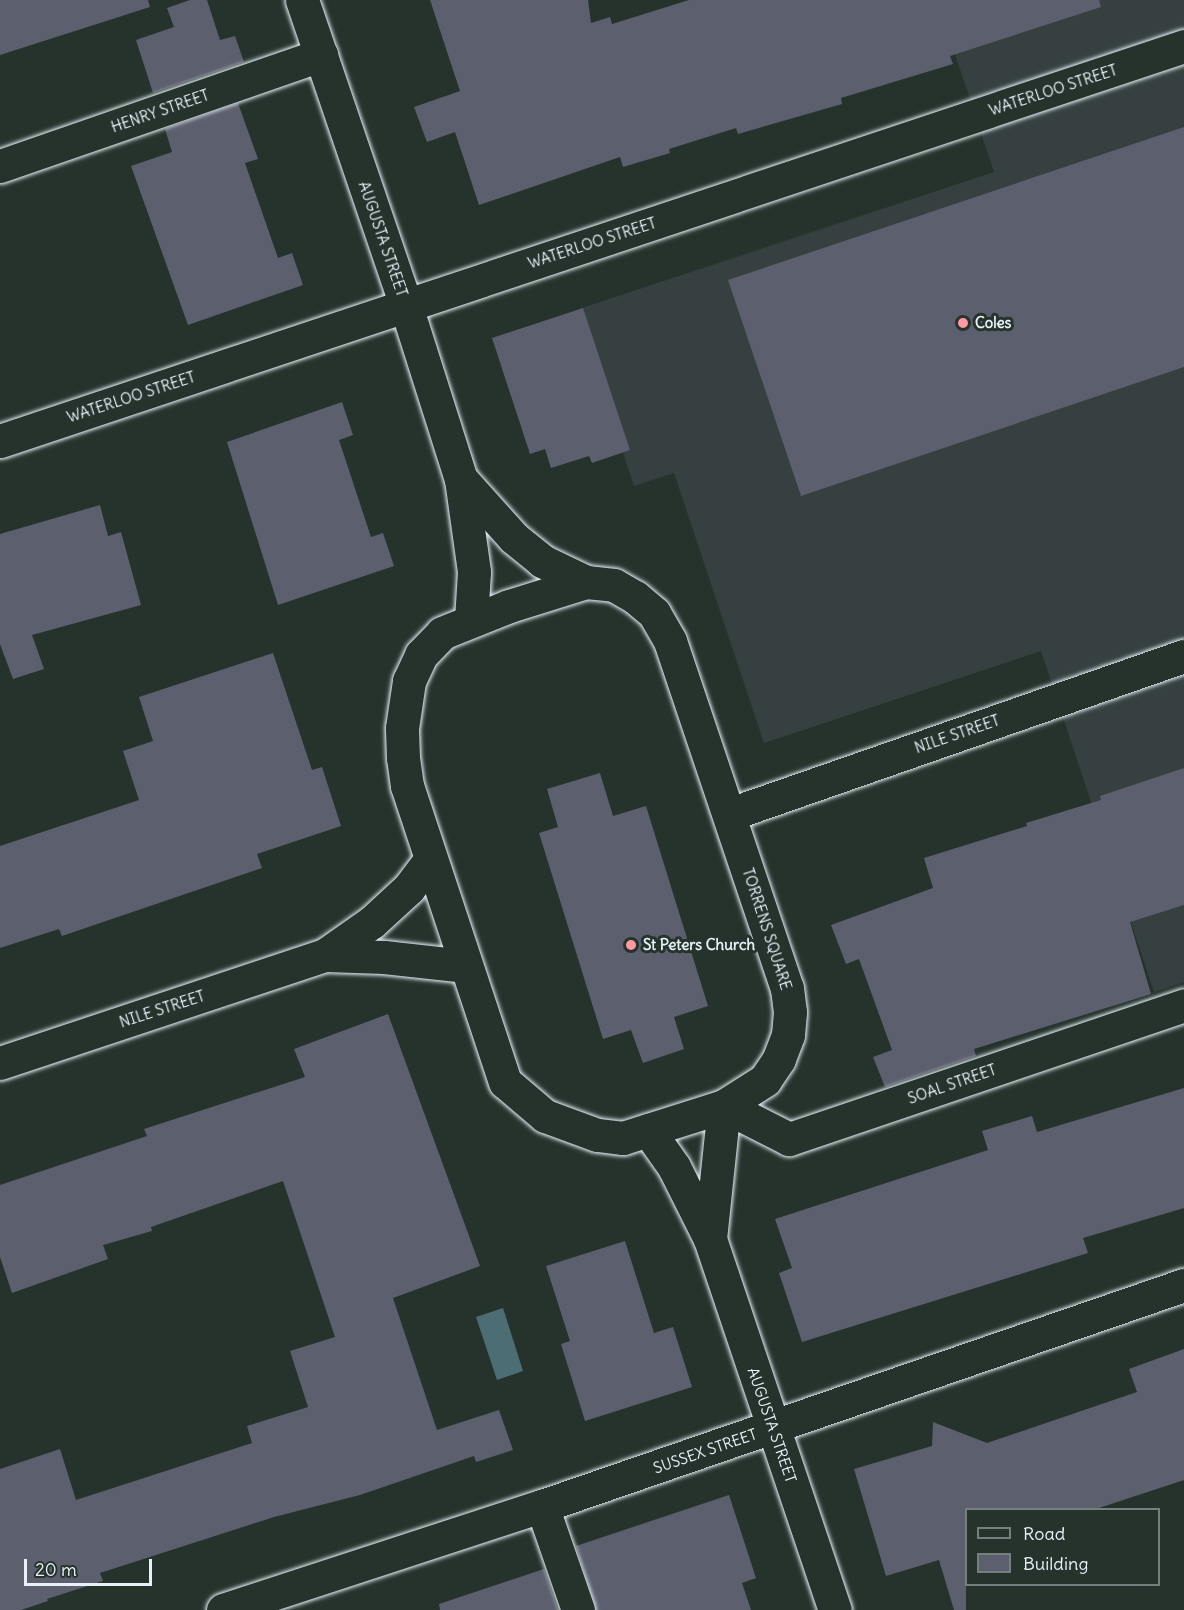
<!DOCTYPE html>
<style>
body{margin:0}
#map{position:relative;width:1184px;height:1610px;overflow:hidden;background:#26332d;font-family:Delius,sans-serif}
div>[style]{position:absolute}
.built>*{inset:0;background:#364040}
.water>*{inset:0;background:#4c6d73}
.building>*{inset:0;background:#5c5f6d}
.roads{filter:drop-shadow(0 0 2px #e8f1f8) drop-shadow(0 0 2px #e8f1f8)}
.minor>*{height:33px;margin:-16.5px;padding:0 16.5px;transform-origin:16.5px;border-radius:16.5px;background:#26332d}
.dots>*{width:16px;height:16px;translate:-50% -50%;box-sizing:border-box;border:3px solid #26332d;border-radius:50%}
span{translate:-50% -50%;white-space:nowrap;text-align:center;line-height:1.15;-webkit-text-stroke:6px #26332d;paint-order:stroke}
.street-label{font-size:15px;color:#e8f1f8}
.poi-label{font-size:15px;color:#e8f1f8;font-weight:700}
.left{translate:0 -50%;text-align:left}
.legend{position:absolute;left:965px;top:1508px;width:195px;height:78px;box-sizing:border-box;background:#26332d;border:2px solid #747f7e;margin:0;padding:8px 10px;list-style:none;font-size:18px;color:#e8f1f8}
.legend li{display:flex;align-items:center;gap:12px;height:30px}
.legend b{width:30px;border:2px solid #747f7e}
.scale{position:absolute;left:24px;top:1559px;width:128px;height:27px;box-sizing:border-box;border:3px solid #e8f1f8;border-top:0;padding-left:8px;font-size:18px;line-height:21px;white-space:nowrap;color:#e8f1f8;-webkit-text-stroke:4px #26332d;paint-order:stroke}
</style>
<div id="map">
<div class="built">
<i style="clip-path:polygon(937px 0,1184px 0,1184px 982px,1154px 992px,1041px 651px,764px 743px,674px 473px,634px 486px,576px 310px,994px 172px)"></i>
</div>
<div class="water">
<i style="clip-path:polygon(503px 1308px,523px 1371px,497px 1380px,476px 1317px)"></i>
</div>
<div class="building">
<i style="clip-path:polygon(0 0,148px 0,150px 7px,0 55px)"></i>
<i style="clip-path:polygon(190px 0,207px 0,220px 40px,235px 36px,244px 62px,153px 93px,136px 40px,174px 27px,167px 8px)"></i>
<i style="clip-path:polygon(430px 0,588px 0,591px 23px,610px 17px,612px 24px,689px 0,1099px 0,1101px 7px,950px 56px,953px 64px,841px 98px,842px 104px,738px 134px,736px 128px,669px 149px,670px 153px,623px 167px,620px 157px,479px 205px,455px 132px,427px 142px,414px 107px,460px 91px)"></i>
<i style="clip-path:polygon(238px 103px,258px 159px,245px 163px,278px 258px,292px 253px,303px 285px,188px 325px,131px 166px,172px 152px,165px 129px)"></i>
<i style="clip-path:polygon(1184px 127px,1184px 367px,801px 496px,728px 280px)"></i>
<i style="clip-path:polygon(583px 308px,630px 450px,592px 463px,589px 456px,551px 468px,545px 449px,530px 454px,492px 338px)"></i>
<i style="clip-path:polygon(342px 402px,353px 435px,339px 440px,371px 537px,383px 533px,394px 566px,278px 605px,227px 442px)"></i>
<i style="clip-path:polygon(100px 505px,108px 536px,121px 532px,141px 605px,32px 635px,44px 669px,13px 679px,0 644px,0 534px)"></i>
<i style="clip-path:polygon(273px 653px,312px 770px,322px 767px,341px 826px,257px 854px,262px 868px,62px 936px,59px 929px,0 948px,0 846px,139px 800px,123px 751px,153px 741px,139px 697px)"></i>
<i style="clip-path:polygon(1184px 768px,1184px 905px,1130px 922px,1151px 994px,974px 1049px,976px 1056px,885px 1087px,873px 1057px,892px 1050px,859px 959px,846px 964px,831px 925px,933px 888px,924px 858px,1027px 826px,1026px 823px,1101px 800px,1100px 796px)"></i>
<i style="clip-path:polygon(600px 773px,613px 816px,646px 806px,708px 1006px,674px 1017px,684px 1049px,643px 1063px,631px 1030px,603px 1039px,539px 833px,558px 827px,547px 789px)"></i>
<i style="clip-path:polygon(388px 1014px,480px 1266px,393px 1298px,437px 1430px,499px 1410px,513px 1450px,476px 1462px,474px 1456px,360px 1495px,274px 1517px,100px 1573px,103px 1581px,47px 1599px,48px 1601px,21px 1610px,0 1610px,0 1469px,60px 1449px,76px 1500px,252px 1443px,247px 1426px,308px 1407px,290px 1351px,335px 1337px,283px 1181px,151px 1227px,152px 1231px,103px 1245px,108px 1259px,12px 1293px,0 1257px,0 1185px,147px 1136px,144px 1129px,305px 1077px,294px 1049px)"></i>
<i style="clip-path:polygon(1184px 1088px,1184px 1208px,1083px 1238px,1088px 1253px,802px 1342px,779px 1273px,792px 1268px,775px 1219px,988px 1150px,982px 1131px,1032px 1116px,1037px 1132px)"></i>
<i style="clip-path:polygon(625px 1241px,654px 1333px,673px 1327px,692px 1387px,585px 1421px,561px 1344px,570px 1341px,546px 1266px)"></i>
<i style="clip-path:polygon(1184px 1349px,1184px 1480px,1096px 1509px,966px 1509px,966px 1610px,954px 1610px,939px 1560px,886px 1576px,854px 1469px,932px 1446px,933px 1422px,987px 1443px,1137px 1392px,1129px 1369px)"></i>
<i style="clip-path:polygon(729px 1495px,756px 1578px,742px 1583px,751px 1610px,596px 1610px,576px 1546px)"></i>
<i style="clip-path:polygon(544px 1569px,558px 1610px,440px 1610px,439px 1604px)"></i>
</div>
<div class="roads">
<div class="minor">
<i style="left:302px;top:0;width:323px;rotate:71.2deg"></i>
<i style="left:406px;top:306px;width:182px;rotate:72.4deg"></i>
<i style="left:461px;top:479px;width:94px;rotate:82deg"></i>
<i style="left:474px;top:572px;width:48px;rotate:93.6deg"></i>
<i style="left:0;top:166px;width:340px;rotate:-19.1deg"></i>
<i style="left:0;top:441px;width:1248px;rotate:-18.45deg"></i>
<i style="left:461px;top:479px;width:79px;rotate:48.1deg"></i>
<i style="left:514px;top:538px;width:36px;rotate:39deg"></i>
<i style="left:542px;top:561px;width:49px;rotate:25.5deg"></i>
<i style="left:586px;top:582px;width:28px;rotate:6deg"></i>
<i style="left:614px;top:585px;width:24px;rotate:30deg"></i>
<i style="left:635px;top:597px;width:25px;rotate:40deg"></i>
<i style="left:654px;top:613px;width:32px;rotate:60deg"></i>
<i style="left:670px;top:641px;width:366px;rotate:71.4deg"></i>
<i style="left:787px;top:988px;width:24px;rotate:83deg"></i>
<i style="left:790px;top:1012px;width:23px;rotate:95deg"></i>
<i style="left:788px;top:1035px;width:26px;rotate:111deg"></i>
<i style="left:779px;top:1059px;width:25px;rotate:124deg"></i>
<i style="left:765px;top:1080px;width:49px;rotate:147.6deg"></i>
<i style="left:724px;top:1106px;width:106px;rotate:162.4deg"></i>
<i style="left:623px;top:1138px;width:26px;rotate:-173deg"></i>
<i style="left:597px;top:1135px;width:55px;rotate:-159.9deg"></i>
<i style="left:545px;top:1116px;width:52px;rotate:-139.6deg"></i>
<i style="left:505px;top:1082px;width:312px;rotate:-108.3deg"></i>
<i style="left:407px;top:786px;width:28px;rotate:-98deg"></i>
<i style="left:403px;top:758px;width:30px;rotate:-92deg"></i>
<i style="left:402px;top:728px;width:48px;rotate:-81.5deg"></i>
<i style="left:409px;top:681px;width:29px;rotate:-65deg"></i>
<i style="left:421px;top:655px;width:30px;rotate:-46deg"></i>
<i style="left:442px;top:633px;width:72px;rotate:-21.9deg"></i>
<i style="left:509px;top:606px;width:81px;rotate:-17.3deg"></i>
<i style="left:730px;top:814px;width:481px;rotate:-19.2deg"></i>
<i style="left:430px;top:860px;width:35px;rotate:127deg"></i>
<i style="left:409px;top:888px;width:50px;rotate:137.4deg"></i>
<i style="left:372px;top:922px;width:57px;rotate:144.9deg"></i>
<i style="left:325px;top:955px;width:59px;rotate:1.9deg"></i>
<i style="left:384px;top:957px;width:81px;rotate:6.3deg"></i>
<i style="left:0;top:1063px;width:342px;rotate:-18.4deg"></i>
<i style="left:648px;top:1130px;width:45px;rotate:54.9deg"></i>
<i style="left:674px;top:1167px;width:80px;rotate:63.4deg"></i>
<i style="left:710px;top:1239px;width:391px;rotate:71.4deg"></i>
<i style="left:710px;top:1239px;width:134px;rotate:-84deg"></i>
<i style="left:724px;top:1106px;width:73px;rotate:26.9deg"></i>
<i style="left:789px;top:1139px;width:417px;rotate:-18.7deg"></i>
<i style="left:542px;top:1506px;width:110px;rotate:70.9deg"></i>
<i style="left:223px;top:1610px;width:336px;rotate:-18.1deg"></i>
<i style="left:542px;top:1506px;width:679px;rotate:-19deg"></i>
</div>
</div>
<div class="dots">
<i style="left:963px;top:323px;background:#ff9aa2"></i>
<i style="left:631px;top:945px;background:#ff9aa2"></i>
</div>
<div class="street-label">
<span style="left:1053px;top:90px;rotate:-18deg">WATERLOO STREET</span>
<span style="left:160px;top:111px;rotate:-19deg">HENRY STREET</span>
<span style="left:383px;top:239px;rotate:71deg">AUGUSTA STREET</span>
<span style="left:592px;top:243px;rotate:-18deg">WATERLOO STREET</span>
<span style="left:131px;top:397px;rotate:-18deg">WATERLOO STREET</span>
<span style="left:957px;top:734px;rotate:-19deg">NILE STREET</span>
<span style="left:767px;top:929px;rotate:72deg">TORRENS SQUARE</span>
<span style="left:162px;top:1009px;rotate:-18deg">NILE STREET</span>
<span style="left:952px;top:1084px;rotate:-19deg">SOAL STREET</span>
<span style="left:772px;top:1425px;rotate:71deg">AUGUSTA STREET</span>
<span style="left:705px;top:1451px;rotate:-19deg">SUSSEX STREET</span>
</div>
<div class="poi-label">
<span class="left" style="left:975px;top:323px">Coles</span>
<span class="left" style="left:643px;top:945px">St Peters Church</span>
</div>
<ul class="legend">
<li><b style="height:8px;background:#26332d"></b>Road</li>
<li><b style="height:16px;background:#5c5f6d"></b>Building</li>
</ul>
<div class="scale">20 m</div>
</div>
